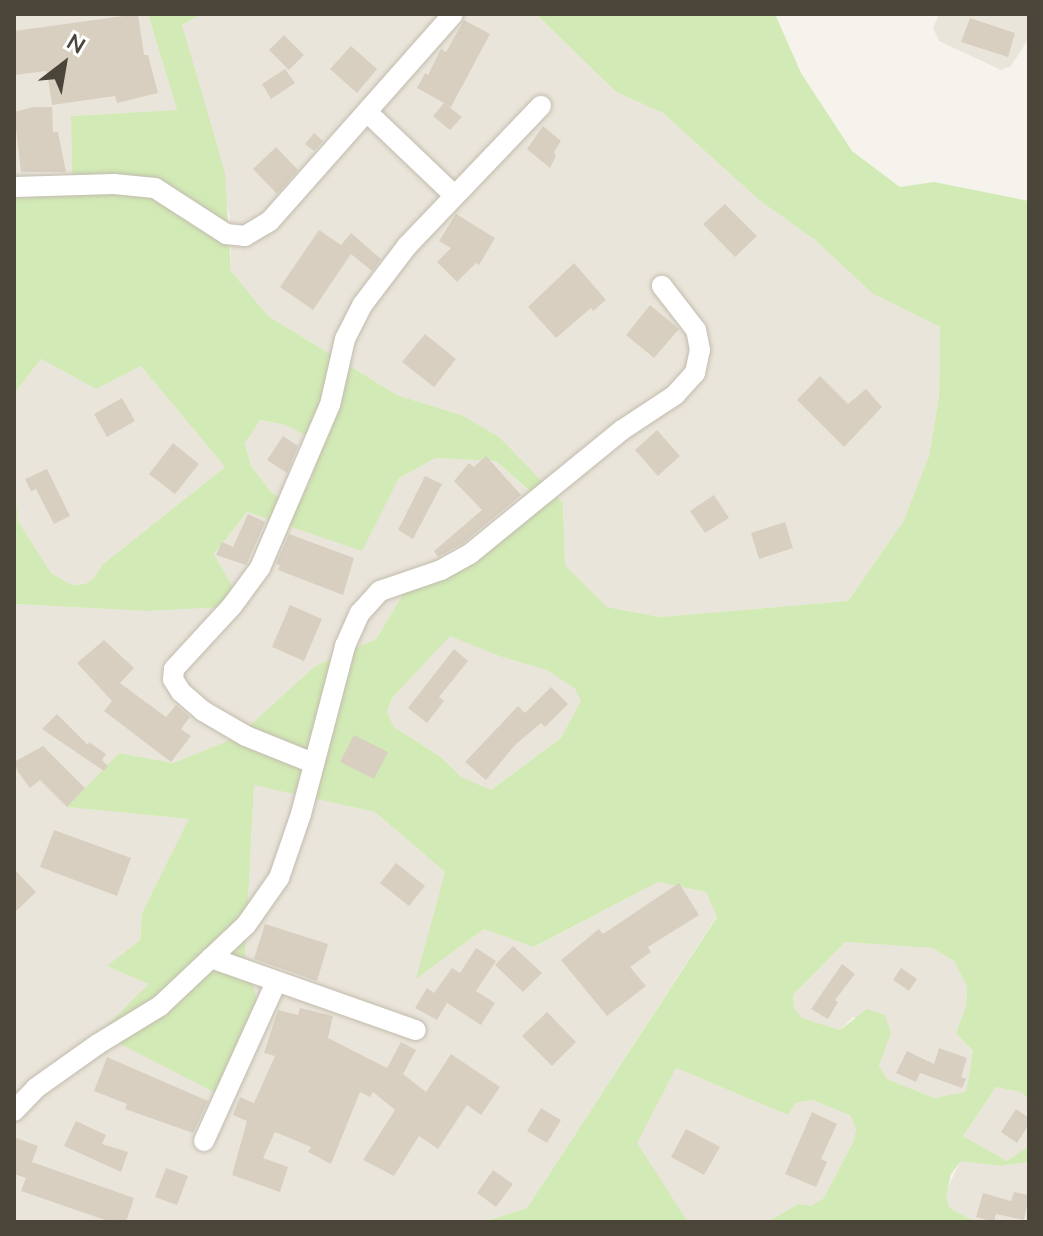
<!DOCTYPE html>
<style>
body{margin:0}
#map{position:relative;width:1043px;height:1236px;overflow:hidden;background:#f6f3ec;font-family:Mulish,sans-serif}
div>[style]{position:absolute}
.residential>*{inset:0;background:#eae5da}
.green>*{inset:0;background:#d2eab5}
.building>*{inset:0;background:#d8cfc1}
.roads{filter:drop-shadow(0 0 2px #c2bbae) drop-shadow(0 0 2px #c2bbae)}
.minor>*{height:20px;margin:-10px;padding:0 10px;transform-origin:10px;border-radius:10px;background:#fff}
span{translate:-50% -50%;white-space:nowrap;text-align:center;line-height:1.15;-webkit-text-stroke:7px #fff;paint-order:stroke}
.frame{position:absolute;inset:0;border:16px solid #4b4439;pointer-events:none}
.north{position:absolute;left:24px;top:24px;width:80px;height:80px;-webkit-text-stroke:6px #fff;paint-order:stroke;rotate:31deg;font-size:22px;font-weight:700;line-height:32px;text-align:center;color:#4b4439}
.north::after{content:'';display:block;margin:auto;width:28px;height:36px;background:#4b4439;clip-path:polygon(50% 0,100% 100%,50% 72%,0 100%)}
</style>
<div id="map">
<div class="residential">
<i style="clip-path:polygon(14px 14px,148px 14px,177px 110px,71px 116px,72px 189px,14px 199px)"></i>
<i style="clip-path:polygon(202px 14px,536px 14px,616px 92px,663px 113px,759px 200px,815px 240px,873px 294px,940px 327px,939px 397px,929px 456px,903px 522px,848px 601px,660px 617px,607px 607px,565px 565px,563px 503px,461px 415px,397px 395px,268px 316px,231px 271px,230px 218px,182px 25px)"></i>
<i style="clip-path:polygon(939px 14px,1029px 14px,1029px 38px,1011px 66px,1001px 70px,939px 41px,933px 28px)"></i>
<i style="clip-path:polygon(41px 359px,96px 389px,141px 366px,225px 467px,102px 565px,94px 578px,85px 584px,72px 585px,51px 573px,18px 521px,14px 482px,14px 394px)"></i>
<i style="clip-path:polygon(260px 420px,286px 425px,320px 443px,312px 478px,301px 498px,281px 498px,272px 493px,251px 466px,245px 442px)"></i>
<i style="clip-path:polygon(436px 458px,496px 461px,532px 494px,405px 591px,376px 639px,315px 666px,237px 737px,173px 763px,119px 753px,68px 807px,190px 819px,142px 913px,140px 940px,108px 966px,150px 984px,245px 960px,254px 784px,375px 812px,445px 872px,417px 978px,484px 929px,535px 947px,658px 882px,706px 892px,717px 916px,527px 1208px,483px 1222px,14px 1222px,14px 604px,146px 611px,242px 605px,214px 554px,247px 512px,362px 550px,399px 478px)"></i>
<i style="clip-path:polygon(450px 635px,499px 656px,547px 670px,575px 689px,582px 701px,561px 738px,491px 790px,460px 777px,441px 757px,394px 727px,387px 712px,392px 698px)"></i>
<i style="clip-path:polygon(845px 942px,932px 948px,954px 961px,967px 987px,966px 1006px,956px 1033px,973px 1051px,966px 1093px,934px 1098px,887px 1079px,879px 1066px,891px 1033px,853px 1017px,840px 1030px,802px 1018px,794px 1008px,793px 995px)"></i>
<i style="clip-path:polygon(676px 1068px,788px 1115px,796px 1103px,812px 1100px,850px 1115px,856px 1128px,854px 1140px,824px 1198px,811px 1206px,798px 1204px,767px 1222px,688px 1222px,636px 1143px)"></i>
<i style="clip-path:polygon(996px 1087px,1021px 1092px,1029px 1100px,1029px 1146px,1007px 1161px,963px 1136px)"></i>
<i style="clip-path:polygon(961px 1160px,1000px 1166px,1029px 1162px,1029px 1222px,976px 1222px,950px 1208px,946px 1197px,948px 1187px)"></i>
</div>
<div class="green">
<i style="clip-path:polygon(evenodd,148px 14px,202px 14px,182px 25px,225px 173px,231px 271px,268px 316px,397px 395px,461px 415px,499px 437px,563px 503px,565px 565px,607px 607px,660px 617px,848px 601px,903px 522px,929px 456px,939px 397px,940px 327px,873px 294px,815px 240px,759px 200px,663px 113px,616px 92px,536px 14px,775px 14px,801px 73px,852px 151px,900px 187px,934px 182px,1029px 201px,1029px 1100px,1021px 1092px,996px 1087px,963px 1136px,1007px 1161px,1029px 1146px,1029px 1162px,1000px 1166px,961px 1161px,951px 1174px,946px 1197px,950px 1208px,976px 1222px,767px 1222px,798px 1204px,811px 1206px,824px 1198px,854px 1140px,856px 1128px,850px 1115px,812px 1100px,796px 1103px,788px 1115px,676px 1068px,637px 1143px,688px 1222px,483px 1222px,527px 1208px,717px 917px,706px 892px,658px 882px,534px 947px,484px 929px,416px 979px,445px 872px,375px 812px,254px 785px,245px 960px,258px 1003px,216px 1093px,99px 1033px,149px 984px,107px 966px,140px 940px,142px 913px,189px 819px,67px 807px,119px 753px,173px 763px,237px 737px,315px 666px,376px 639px,405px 591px,532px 493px,496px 461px,436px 458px,399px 478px,362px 551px,247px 512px,214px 554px,243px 606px,146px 611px,14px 604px,14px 482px,18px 521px,51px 573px,72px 585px,85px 584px,94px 578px,102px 565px,225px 467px,141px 366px,96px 389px,41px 359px,14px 394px,14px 199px,72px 189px,71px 116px,177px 110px,148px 14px,260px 420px,286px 425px,320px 443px,312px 478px,301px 498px,281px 498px,272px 493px,251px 466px,245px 443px,260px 420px,148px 14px,450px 636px,499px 656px,547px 670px,575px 689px,581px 701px,561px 738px,491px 790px,461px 777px,441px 757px,394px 727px,387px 712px,392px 698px,450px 636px,148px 14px,845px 942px,932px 948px,954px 961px,967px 987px,966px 1006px,956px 1033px,973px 1051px,966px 1092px,934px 1098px,887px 1079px,879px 1066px,891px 1033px,885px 1015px,867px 1009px,840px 1030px,802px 1018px,794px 1008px,793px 995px,845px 942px)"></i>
</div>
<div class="building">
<i style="clip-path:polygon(138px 14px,144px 55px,148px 55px,158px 93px,117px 103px,115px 96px,52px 105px,47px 71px,14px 75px,14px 31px)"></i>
<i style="clip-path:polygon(970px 18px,1015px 33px,1008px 57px,961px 42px)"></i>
<i style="clip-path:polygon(464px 20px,490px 34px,451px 107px,448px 106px,462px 117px,450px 130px,433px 116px,444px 103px,417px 88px,425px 73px,428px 75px,441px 49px,446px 52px)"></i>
<i style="clip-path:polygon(284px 35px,304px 55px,289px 70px,269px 50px)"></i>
<i style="clip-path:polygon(351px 46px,377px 69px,357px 93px,330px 69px)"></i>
<i style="clip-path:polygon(285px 69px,295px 83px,271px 99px,262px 84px)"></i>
<i style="clip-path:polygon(33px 107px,52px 107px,53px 132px,58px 132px,66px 172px,21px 172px,14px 112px)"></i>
<i style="clip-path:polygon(543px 126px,561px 141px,554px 152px,556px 156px,550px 168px,527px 149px)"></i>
<i style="clip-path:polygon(314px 133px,323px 141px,314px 151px,305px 144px)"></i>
<i style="clip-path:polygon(276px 147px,298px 170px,277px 194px,253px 169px)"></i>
<i style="clip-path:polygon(725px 204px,757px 236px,735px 257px,703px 224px)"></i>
<i style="clip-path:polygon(456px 214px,495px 238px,479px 265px,476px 263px,457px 282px,437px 262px,451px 248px,439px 241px)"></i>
<i style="clip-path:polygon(319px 230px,341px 245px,351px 233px,381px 259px,372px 271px,351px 254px,313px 310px,280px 287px)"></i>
<i style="clip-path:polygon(574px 263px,606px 300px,593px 311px,591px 308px,556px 338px,528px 307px)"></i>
<i style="clip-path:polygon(650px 305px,679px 329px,654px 358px,626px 335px)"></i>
<i style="clip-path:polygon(425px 334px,456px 359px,434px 387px,402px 362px)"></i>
<i style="clip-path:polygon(820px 376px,848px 404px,866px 389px,882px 407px,844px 447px,797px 400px)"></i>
<i style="clip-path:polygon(122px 398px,135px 421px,107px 437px,94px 414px)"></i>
<i style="clip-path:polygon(657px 430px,680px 456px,658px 476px,635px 450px)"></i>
<i style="clip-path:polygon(283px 436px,298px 446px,287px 473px,267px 460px)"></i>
<i style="clip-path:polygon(173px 443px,199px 464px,175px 494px,149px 474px)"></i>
<i style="clip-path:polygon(486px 456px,521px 495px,463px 543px,438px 557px,434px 551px,482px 510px,454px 481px,469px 463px,474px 467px)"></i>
<i style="clip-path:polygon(47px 469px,70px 516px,54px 524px,36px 489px,31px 491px,25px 479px)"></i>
<i style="clip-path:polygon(425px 476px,442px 484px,413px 539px,398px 530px)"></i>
<i style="clip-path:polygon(714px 495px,729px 518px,705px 533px,690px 511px)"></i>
<i style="clip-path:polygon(248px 514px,265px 522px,246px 565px,216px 555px,222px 542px,233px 547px)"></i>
<i style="clip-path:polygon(785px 522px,793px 548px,759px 559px,751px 533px)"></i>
<i style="clip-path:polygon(289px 534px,354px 558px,343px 595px,278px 570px,280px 565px,276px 564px)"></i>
<i style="clip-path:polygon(290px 605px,322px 619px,304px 661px,272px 647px)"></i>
<i style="clip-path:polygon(104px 640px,134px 668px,120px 683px,166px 717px,176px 705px,190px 717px,181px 729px,191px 736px,171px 762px,104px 711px,112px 701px,77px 663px)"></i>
<i style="clip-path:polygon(454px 649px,468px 661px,439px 697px,444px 701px,427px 723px,408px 708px)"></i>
<i style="clip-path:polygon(551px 687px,568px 704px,545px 727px,541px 723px,515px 745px,486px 780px,465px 762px,518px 706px,525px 713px)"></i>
<i style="clip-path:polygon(57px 714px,88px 745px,89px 742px,106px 754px,102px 760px,108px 766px,104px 771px,42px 729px)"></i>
<i style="clip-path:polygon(354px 735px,388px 752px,374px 779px,340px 762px)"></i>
<i style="clip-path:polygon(43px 746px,85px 788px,67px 807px,40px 780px,30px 788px,18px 772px,14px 762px)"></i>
<i style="clip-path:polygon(54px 830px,131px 858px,117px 896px,40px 867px)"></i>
<i style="clip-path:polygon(396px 863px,425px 886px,409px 906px,380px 883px)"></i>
<i style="clip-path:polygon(14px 869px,36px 892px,14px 913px)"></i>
<i style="clip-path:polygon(679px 883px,699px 915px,648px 947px,651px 952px,630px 967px,646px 986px,607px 1016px,561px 960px,599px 929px,603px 934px)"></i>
<i style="clip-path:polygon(265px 924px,328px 944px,317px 981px,254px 959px)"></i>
<i style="clip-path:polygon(513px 946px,542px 973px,523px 992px,495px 965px)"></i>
<i style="clip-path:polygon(476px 948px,496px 961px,476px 991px,495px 1003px,481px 1025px,447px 1003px,437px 1020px,415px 1008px,427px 988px,434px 993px,452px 968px,460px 973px)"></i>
<i style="clip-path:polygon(842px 964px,855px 974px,835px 1000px,838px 1002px,828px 1019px,811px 1009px)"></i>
<i style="clip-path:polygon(901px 968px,917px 979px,909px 991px,893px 980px)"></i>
<i style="clip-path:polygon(300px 1008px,333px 1016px,328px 1038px,387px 1068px,401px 1042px,416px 1050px,403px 1074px,426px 1092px,451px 1054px,500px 1087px,481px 1115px,467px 1105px,438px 1149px,419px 1136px,394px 1176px,363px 1160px,395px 1110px,373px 1092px,370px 1097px,360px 1092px,331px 1164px,308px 1152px,311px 1147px,275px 1132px,263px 1158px,288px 1167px,280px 1192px,232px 1175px,247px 1121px,233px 1115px,240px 1097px,254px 1103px,275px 1056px,264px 1053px,278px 1010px,298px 1015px)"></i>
<i style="clip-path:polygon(547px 1012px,576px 1042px,552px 1066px,522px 1036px)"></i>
<i style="clip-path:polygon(939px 1048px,967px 1058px,961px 1077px,966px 1079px,962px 1088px,920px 1073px,916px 1082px,896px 1073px,907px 1051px,934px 1064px)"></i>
<i style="clip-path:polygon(107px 1057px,208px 1101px,193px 1133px,125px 1109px,127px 1104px,94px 1091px)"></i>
<i style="clip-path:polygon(541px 1108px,561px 1120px,547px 1143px,527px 1131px)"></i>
<i style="clip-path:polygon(1016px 1109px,1029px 1118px,1029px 1124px,1017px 1143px,1001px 1132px)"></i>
<i style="clip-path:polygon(812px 1112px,837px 1124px,821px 1159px,827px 1162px,816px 1187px,785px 1174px)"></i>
<i style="clip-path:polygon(76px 1121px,106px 1135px,102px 1144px,128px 1152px,121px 1172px,64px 1146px)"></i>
<i style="clip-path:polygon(686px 1129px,720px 1147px,704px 1175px,671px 1157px)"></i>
<i style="clip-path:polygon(14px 1137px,38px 1146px,32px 1162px,134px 1198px,126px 1222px,111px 1222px,21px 1191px,26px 1178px,14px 1174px)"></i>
<i style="clip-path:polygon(166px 1168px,188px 1176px,177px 1205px,155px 1197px)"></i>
<i style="clip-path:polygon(493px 1170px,513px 1184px,496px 1207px,477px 1193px)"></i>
<i style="clip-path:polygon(1014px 1192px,1029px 1195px,1024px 1220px,996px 1214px,994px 1222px,976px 1217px,983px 1193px,1011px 1201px)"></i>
</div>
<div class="roads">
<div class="minor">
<i style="left:367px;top:112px;width:120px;rotate:43.7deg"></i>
<i style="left:14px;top:187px;width:100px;rotate:-1.7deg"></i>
<i style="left:114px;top:184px;width:41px;rotate:5.6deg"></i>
<i style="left:155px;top:188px;width:85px;rotate:32.9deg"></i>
<i style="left:226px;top:234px;width:19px;rotate:6deg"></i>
<i style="left:245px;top:236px;width:29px;rotate:-31deg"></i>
<i style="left:270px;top:221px;width:276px;rotate:-48.5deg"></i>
<i style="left:313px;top:763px;width:72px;rotate:-158.1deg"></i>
<i style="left:246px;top:736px;width:50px;rotate:-149.8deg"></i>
<i style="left:203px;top:711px;width:29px;rotate:-139deg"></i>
<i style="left:181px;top:692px;width:15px;rotate:-122deg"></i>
<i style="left:173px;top:679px;width:10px;rotate:-84deg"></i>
<i style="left:174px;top:669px;width:86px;rotate:-47.4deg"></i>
<i style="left:232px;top:606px;width:47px;rotate:-53.6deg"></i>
<i style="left:260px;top:568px;width:177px;rotate:-66.8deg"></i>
<i style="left:330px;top:405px;width:68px;rotate:-77.2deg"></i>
<i style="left:345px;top:339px;width:39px;rotate:-63deg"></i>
<i style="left:363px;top:304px;width:73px;rotate:-52.8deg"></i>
<i style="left:407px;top:246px;width:194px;rotate:-46.3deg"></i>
<i style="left:211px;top:958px;width:48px;rotate:-43.3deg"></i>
<i style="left:246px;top:925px;width:57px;rotate:-54.9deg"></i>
<i style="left:279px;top:878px;width:68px;rotate:-71deg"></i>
<i style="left:301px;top:814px;width:174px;rotate:-75.3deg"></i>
<i style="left:345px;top:646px;width:36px;rotate:-66deg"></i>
<i style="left:360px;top:613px;width:30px;rotate:-48deg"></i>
<i style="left:380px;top:591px;width:65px;rotate:-19deg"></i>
<i style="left:441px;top:570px;width:33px;rotate:-29deg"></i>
<i style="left:470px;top:554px;width:196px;rotate:-39.2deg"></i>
<i style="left:622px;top:430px;width:64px;rotate:-33.4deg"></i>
<i style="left:675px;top:395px;width:30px;rotate:-48deg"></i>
<i style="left:695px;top:373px;width:24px;rotate:-78deg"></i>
<i style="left:700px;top:350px;width:20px;rotate:-101deg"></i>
<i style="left:696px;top:330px;width:56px;rotate:-127.7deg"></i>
<i style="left:14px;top:1111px;width:32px;rotate:-46deg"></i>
<i style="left:36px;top:1088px;width:76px;rotate:-35.4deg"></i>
<i style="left:98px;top:1044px;width:73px;rotate:-31.5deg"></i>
<i style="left:160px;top:1006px;width:70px;rotate:-43.3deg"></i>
<i style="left:211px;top:958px;width:217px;rotate:19.4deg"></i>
<i style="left:204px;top:1141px;width:175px;rotate:-65.6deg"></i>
</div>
</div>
<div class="frame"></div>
<div class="north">N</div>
</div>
